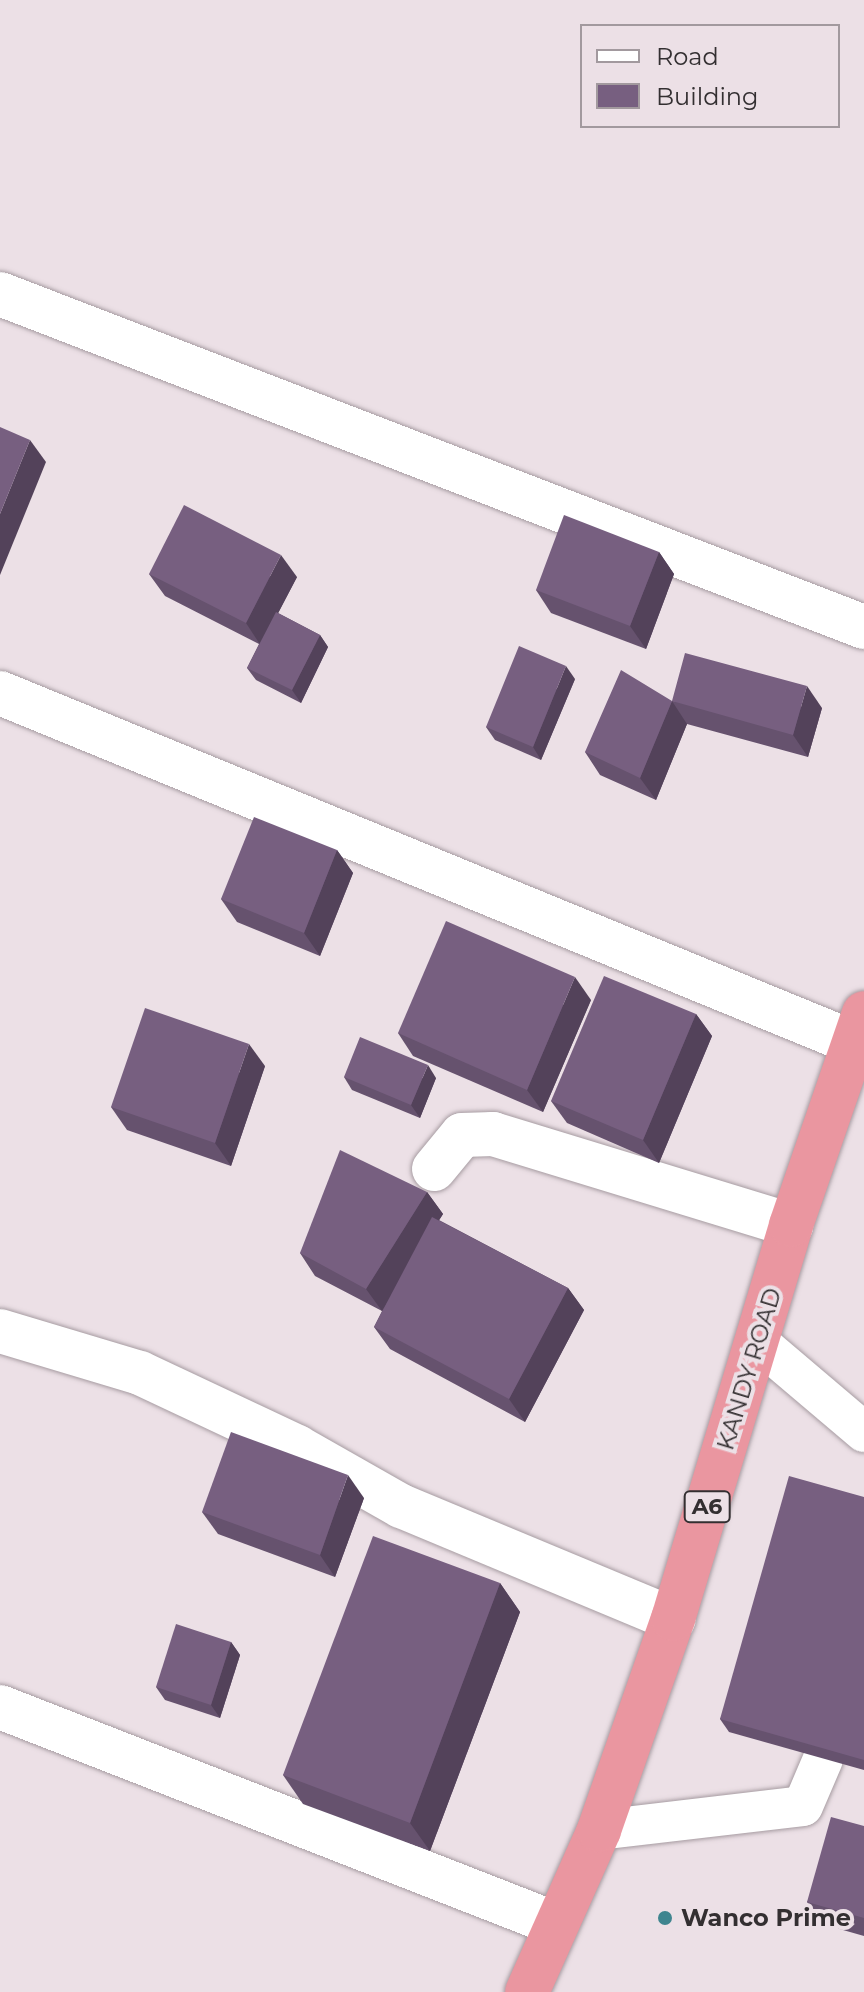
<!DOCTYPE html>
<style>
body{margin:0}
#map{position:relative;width:864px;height:1992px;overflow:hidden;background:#ece0e6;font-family:Montserrat,sans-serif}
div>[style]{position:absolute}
.roads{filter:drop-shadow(0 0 2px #a79ca2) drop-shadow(0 0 2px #a79ca2)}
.lane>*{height:40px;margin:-20px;padding:0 20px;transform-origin:20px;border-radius:20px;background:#fff}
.street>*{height:44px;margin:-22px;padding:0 22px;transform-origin:22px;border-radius:22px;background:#fff}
.highway>*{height:44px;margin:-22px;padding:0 22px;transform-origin:22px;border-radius:22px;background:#ea96a0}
.wall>*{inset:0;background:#66526e}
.shaded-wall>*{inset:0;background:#53425a}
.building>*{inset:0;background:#775f80}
.dots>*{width:22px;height:22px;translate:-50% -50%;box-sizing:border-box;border:4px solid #ece0e6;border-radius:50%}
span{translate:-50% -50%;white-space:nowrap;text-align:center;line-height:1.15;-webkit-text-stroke:8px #ece0e6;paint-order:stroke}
.shield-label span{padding:2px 6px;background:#ece0e6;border:2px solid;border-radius:6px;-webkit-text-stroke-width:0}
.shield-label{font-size:22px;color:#332f31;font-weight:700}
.street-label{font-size:24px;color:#332f31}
.poi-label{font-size:24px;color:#332f31;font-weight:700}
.left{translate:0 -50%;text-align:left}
.legend{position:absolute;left:580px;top:24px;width:260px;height:104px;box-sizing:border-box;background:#ece0e6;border:2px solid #a2999e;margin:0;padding:10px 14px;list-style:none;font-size:24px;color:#332f31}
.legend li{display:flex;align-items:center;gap:16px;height:40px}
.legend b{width:40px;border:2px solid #a2999e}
</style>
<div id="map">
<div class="roads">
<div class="lane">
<i style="left:758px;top:1342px;width:139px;rotate:40.3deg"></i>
<i style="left:599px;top:1830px;width:205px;rotate:-6.7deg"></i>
<i style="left:803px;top:1806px;width:51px;rotate:-66.9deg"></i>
</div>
<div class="street">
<i style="left:0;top:294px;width:926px;rotate:21.08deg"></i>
<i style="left:0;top:693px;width:921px;rotate:22.28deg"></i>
<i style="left:434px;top:1169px;width:44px;rotate:-50.5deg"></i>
<i style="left:462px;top:1135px;width:31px;rotate:-2deg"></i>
<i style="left:493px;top:1134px;width:312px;rotate:17deg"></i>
<i style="left:0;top:1331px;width:146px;rotate:16.7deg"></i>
<i style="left:140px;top:1373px;width:174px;rotate:25.2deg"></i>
<i style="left:297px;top:1447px;width:120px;rotate:29.6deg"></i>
<i style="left:401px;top:1506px;width:295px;rotate:22.6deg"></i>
<i style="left:0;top:1707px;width:597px;rotate:21.32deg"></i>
</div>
<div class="highway">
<i style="left:527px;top:1992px;width:177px;rotate:-66deg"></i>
<i style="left:599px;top:1830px;width:224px;rotate:-70.7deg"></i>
<i style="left:673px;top:1619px;width:411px;rotate:-73.3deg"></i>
<i style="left:791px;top:1225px;width:224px;rotate:-71deg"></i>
</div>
</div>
<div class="wall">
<i style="clip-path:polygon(659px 552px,674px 574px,646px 649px,551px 613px,536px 590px)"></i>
<i style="clip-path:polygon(149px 574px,297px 577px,278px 613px,320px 635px,328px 647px,301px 703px,256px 680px,247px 668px,259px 644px,165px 596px)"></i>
<i style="clip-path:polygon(575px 679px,541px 760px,495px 740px,486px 727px)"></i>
<i style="clip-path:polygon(672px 701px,822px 708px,808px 757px,687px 724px,656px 800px,600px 775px,585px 752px)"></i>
<i style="clip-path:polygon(337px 850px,353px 873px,320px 956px,237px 922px,221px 899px)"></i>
<i style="clip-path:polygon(591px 1000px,543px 1112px,413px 1056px,398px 1033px)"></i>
<i style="clip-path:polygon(696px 1014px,712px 1036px,659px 1163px,567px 1123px,551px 1101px)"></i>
<i style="clip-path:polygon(265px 1066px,231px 1166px,127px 1130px,111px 1107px)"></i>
<i style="clip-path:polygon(344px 1077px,436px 1078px,420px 1118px,352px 1090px)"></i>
<i style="clip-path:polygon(427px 1192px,443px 1214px,439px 1220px,568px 1288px,584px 1310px,525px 1422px,390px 1349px,374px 1327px,382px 1311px,315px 1276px,300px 1253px)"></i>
<i style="clip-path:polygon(864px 1497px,864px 1770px,729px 1732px,720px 1719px)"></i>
<i style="clip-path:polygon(364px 1498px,335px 1577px,218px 1534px,202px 1512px)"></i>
<i style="clip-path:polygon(500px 1583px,520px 1612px,430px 1851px,303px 1804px,283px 1775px)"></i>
<i style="clip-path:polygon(231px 1642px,240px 1655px,220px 1718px,165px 1700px,156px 1687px)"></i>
<i style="clip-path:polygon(864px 1826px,864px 1936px,822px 1924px,807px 1902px)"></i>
</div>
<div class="shaded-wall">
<i style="clip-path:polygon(30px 440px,46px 462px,0 575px,0 514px)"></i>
<i style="clip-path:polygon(659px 552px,674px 574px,646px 649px,630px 626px)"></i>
<i style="clip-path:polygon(281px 555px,297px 577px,261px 646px,246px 623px)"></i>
<i style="clip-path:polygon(320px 635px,328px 647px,301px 703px,292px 690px)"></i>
<i style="clip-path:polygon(566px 666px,575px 679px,541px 760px,533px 747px)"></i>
<i style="clip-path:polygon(807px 686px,822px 708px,808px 757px,793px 735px)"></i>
<i style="clip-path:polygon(672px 701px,687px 724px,656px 800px,640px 778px)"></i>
<i style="clip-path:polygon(337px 850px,353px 873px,320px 956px,304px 933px)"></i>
<i style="clip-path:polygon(575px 977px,591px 1000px,543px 1112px,527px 1090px)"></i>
<i style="clip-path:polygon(696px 1014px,712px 1036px,659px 1163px,643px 1140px)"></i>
<i style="clip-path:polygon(249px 1044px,265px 1066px,231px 1166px,215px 1143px)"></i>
<i style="clip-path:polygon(428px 1065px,436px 1078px,420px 1118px,411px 1105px)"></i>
<i style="clip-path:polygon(427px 1192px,443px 1214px,382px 1311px,366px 1289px)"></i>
<i style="clip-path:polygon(568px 1288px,584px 1310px,525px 1422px,509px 1399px)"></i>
<i style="clip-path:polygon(348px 1475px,364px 1498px,335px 1577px,320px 1555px)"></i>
<i style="clip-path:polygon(500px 1583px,520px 1612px,430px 1851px,410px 1823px)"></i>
<i style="clip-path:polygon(231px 1642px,240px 1655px,220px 1718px,211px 1705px)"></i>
</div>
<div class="building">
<i style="clip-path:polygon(0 427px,30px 440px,0 514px)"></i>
<i style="clip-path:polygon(184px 505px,281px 555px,246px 623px,149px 574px)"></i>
<i style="clip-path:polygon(564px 515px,659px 552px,630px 626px,536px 590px)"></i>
<i style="clip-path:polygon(276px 612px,320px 635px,292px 690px,247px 668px)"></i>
<i style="clip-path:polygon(519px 646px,566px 666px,533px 747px,486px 727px)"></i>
<i style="clip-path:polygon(685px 653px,807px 686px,793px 735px,672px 701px,640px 778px,585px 752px,621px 670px,672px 701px)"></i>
<i style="clip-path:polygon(254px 817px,337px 850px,304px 933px,221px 899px)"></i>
<i style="clip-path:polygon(446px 921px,575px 977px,527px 1090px,398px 1033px)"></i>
<i style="clip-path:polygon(604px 976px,696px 1014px,643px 1140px,551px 1101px)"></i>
<i style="clip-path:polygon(145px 1008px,249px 1044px,215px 1143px,111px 1107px)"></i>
<i style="clip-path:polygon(360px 1037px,428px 1065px,411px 1105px,344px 1077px)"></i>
<i style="clip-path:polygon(340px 1150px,427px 1192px,366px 1289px,300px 1253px)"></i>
<i style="clip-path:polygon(432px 1217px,568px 1288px,509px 1399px,374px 1327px)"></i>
<i style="clip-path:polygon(231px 1432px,348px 1475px,320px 1555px,202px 1512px)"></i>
<i style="clip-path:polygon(789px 1476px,864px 1497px,864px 1760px,720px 1719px)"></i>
<i style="clip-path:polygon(373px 1536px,500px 1583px,410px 1823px,283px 1775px)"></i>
<i style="clip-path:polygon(176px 1624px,231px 1642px,211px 1705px,156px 1687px)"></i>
<i style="clip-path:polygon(831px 1817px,864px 1826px,864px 1918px,807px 1902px)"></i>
</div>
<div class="dots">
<i style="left:665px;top:1918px;background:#3f858f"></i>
</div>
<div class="shield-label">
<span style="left:707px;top:1507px">A6</span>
</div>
<div class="street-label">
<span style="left:749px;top:1369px;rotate:-73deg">KANDY ROAD</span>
</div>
<div class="poi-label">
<span class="left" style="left:681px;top:1918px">Wanco Prime</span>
</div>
<ul class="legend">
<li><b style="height:10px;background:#fff"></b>Road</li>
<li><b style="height:22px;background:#775f80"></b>Building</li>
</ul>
</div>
